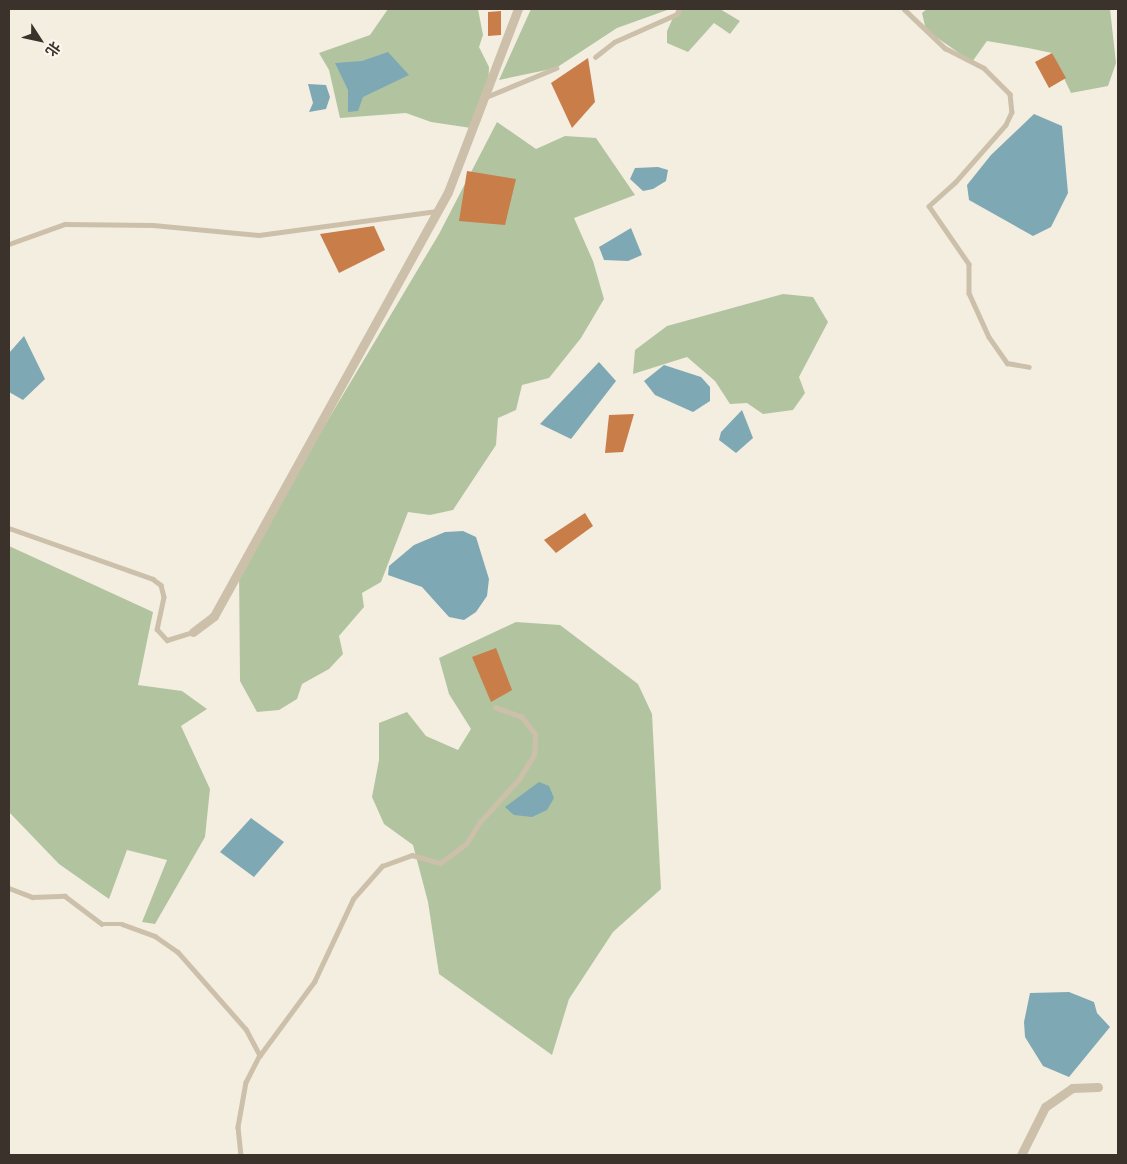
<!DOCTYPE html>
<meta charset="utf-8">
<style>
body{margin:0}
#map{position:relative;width:1127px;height:1164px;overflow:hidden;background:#f4eee1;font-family:"Nunito Sans","Noto Sans SC",sans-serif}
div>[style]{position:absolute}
.green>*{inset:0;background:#b2c49f}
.water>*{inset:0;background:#7ea8b3}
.building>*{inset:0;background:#c97d49}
.service>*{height:4.5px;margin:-2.25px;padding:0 2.25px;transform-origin:2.25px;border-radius:2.25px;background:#cdc0ab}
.minor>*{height:9px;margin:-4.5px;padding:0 4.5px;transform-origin:4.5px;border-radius:4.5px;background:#cdc0ab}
span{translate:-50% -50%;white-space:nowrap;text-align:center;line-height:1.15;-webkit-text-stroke:5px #fbf7ee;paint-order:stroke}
.frame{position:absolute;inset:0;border:10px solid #3b332b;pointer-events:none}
.north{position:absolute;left:15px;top:15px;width:50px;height:50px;-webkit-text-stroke:4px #fbf7ee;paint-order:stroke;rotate:125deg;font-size:14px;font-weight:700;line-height:20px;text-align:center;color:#3b332b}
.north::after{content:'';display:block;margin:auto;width:18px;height:22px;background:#3b332b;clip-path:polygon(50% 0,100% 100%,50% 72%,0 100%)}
</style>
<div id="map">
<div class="green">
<i style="clip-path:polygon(388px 9px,478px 9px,483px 35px,479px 47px,489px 67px,488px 97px,480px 122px,471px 128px,431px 122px,406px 113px,340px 118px,329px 70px,319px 53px,370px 35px)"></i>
<i style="clip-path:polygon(531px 9px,670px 9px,617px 28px,556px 68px,499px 80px)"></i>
<i style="clip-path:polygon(677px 9px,720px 9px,740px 21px,730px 34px,714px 23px,688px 52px,667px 43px,667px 31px)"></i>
<i style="clip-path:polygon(927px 9px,1110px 9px,1116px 63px,1108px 86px,1071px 93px,1052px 53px,1028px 48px,987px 41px,972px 62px,926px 30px,922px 13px)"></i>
<i style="clip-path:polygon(497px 122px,536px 149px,565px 136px,596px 138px,635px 195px,574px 218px,593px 261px,604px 299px,581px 338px,549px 378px,522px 385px,516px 410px,498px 418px,496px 445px,453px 510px,430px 515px,408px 512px,381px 582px,362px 593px,364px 607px,339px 636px,343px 654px,329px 669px,302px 684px,297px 699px,279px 710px,257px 712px,240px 681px,239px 569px,439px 234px)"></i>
<i style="clip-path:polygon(783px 294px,813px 297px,828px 322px,799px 377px,805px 393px,793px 410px,763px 414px,747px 403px,730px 404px,715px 381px,687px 357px,633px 374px,635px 350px,667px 326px)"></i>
<i style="clip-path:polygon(9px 546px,153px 612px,138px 685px,182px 691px,207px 709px,181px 726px,210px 789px,205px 837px,155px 924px,142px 922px,167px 860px,127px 850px,109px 899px,59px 864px,9px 812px)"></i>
<i style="clip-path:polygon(516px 622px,560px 625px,638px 684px,652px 714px,661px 889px,613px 932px,569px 999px,552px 1055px,439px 974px,428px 902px,413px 845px,384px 824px,372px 797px,379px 760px,379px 723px,407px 712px,426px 736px,458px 750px,471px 729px,449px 694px,439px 658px)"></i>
</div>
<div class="water">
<i style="clip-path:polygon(388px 52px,409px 75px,363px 97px,358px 111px,348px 112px,348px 90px,335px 63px,362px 61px)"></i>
<i style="clip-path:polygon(308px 84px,326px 85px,330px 97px,326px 109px,309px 112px,313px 103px)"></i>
<i style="clip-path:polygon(1034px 114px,1062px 126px,1068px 193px,1051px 227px,1033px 236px,969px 200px,967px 185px,991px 155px)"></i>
<i style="clip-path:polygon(658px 167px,668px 170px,666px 181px,653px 189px,643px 191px,630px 179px,635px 168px)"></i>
<i style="clip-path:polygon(631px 228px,642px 255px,628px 261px,604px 260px,599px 247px)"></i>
<i style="clip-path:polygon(24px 336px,45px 379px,23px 400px,9px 392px,9px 353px)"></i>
<i style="clip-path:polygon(599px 362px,616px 381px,571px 439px,540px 424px)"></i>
<i style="clip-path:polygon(664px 365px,701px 377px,710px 387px,710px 401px,693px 412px,655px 395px,644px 381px)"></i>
<i style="clip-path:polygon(742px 410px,753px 438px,736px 453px,719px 440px,721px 432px)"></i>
<i style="clip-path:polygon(463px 531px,476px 537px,489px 579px,487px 596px,476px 612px,464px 620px,449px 617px,422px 587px,388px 575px,389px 566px,414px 545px,445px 532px)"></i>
<i style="clip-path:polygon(539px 782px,549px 786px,554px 798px,547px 810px,532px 817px,514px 815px,505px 807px)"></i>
<i style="clip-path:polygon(251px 818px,284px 842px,254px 877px,220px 852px)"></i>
<i style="clip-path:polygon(1069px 992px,1094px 1002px,1097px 1013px,1110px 1027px,1069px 1077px,1043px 1066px,1025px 1037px,1024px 1022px,1030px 993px)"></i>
</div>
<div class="building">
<i style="clip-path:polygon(501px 11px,501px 35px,488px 36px,488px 12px)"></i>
<i style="clip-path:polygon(1052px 53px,1066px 78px,1049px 88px,1035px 62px)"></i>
<i style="clip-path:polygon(588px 58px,595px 102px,572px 128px,551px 83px)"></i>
<i style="clip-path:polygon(467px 171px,516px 179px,505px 225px,459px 221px)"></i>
<i style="clip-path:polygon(374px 226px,385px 250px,339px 273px,320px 234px)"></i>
<i style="clip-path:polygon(634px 414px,623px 452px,605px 453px,609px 415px)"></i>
<i style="clip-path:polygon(585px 513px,593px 526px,556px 553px,544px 540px)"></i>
<i style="clip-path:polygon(496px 648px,512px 690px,491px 702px,472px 657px)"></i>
</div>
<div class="service">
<i style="left:904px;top:9px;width:57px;rotate:43.6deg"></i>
<i style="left:945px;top:48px;width:44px;rotate:27.1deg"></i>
<i style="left:984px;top:68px;width:37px;rotate:45deg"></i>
<i style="left:1010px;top:94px;width:18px;rotate:84deg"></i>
<i style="left:1012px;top:112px;width:14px;rotate:115deg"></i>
<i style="left:1006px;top:125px;width:76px;rotate:131.3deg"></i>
<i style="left:956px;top:182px;width:36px;rotate:138deg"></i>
<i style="left:929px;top:206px;width:70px;rotate:55.4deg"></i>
<i style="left:969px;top:264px;width:29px;rotate:90deg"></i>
<i style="left:969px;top:293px;width:48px;rotate:65.6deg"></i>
<i style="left:989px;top:337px;width:32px;rotate:55deg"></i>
<i style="left:1007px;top:363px;width:22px;rotate:10deg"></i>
<i style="left:595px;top:57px;width:24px;rotate:-38deg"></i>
<i style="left:614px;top:42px;width:69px;rotate:-24deg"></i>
<i style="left:677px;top:14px;width:5px;rotate:-68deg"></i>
<i style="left:486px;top:97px;width:76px;rotate:-22.5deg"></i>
<i style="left:9px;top:244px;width:59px;rotate:-19.7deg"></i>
<i style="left:65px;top:224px;width:88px;rotate:0.7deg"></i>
<i style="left:153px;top:225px;width:106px;rotate:5.4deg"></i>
<i style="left:259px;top:235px;width:179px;rotate:-7.7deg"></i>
<i style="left:9px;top:528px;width:153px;rotate:19.5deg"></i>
<i style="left:153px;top:579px;width:10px;rotate:37deg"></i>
<i style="left:161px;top:585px;width:12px;rotate:76deg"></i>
<i style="left:164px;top:597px;width:33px;rotate:102deg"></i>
<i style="left:157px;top:629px;width:15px;rotate:48deg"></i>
<i style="left:167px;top:640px;width:27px;rotate:-17deg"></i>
<i style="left:9px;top:888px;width:25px;rotate:21deg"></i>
<i style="left:32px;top:897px;width:33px;rotate:-2deg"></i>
<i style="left:65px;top:896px;width:46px;rotate:37.1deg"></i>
<i style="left:102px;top:924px;width:20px"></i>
<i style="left:122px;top:924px;width:35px;rotate:20deg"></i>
<i style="left:155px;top:936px;width:28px;rotate:35deg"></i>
<i style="left:178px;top:952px;width:103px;rotate:48.6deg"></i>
<i style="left:246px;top:1029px;width:30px;rotate:62deg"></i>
<i style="left:260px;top:1055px;width:30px;rotate:117deg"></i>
<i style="left:246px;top:1082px;width:46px;rotate:100.1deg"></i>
<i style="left:238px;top:1127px;width:28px;rotate:84deg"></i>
<i style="left:260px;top:1055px;width:91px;rotate:-53.5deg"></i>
<i style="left:314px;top:982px;width:92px;rotate:-64.8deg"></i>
<i style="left:353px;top:899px;width:44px;rotate:-48.7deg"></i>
<i style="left:382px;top:866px;width:32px;rotate:-20deg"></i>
<i style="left:412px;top:855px;width:29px;rotate:16deg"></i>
<i style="left:440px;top:863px;width:32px;rotate:-36deg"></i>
<i style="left:466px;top:844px;width:26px;rotate:-58deg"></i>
<i style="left:480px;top:822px;width:58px;rotate:-47.8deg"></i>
<i style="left:519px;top:779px;width:28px;rotate:-58deg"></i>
<i style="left:534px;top:755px;width:21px;rotate:-87deg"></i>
<i style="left:535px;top:734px;width:22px;rotate:-129deg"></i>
<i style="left:521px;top:717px;width:27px;rotate:-160deg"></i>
</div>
<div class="minor">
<i style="left:193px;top:632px;width:26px;rotate:-37deg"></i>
<i style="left:214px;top:616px;width:484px;rotate:-61.1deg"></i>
<i style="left:448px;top:192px;width:196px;rotate:-69.1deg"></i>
<i style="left:1021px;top:1155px;width:54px;rotate:-63.4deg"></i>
<i style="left:1045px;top:1107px;width:33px;rotate:-35deg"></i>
<i style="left:1072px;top:1088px;width:26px;rotate:-2deg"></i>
</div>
<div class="frame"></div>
<div class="north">北</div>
</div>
